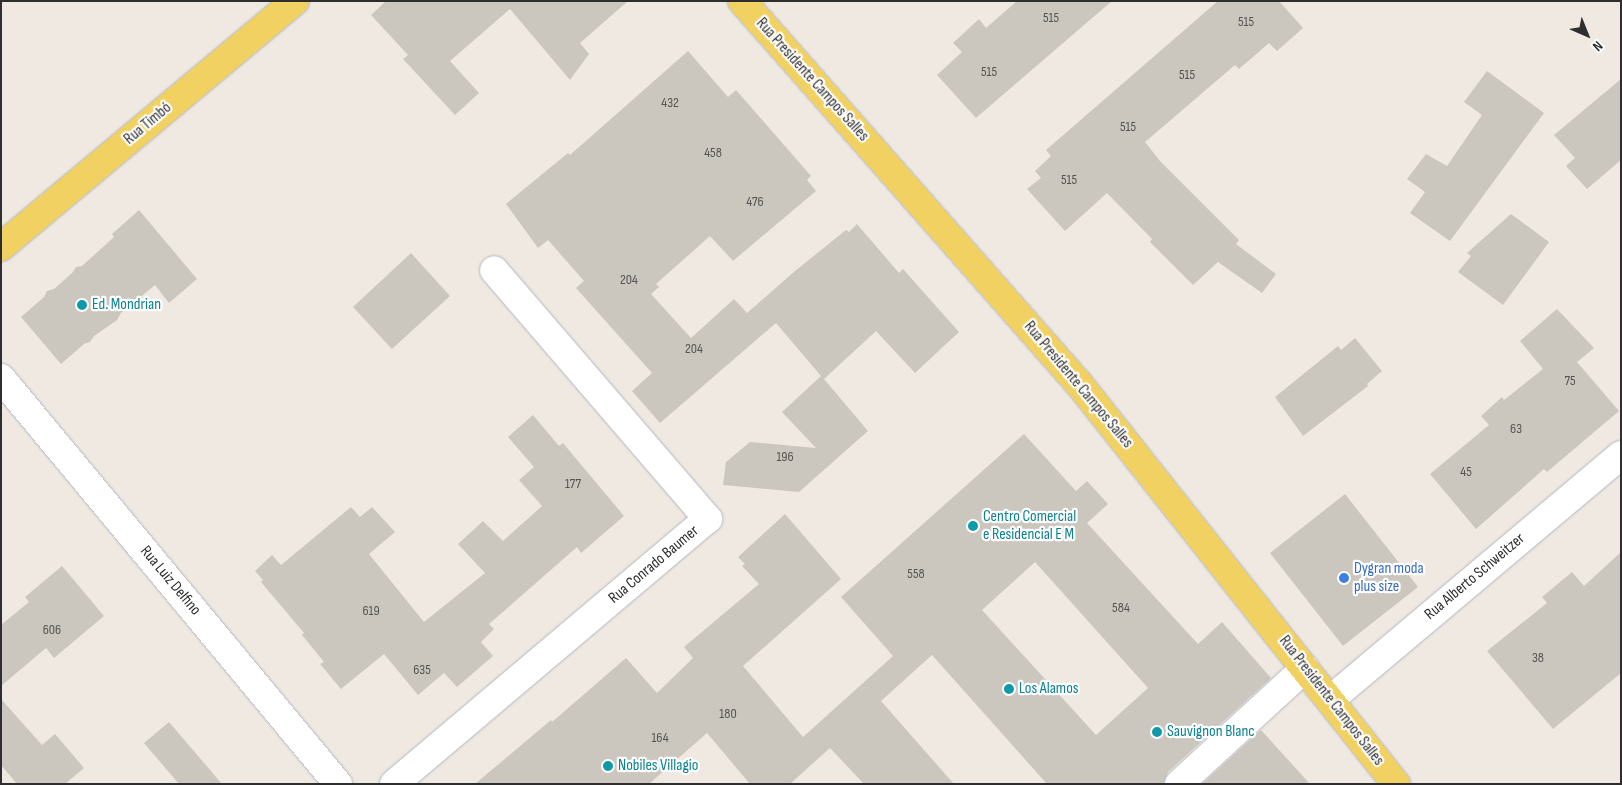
<!DOCTYPE html>
<meta charset="utf-8">
<style>
body{margin:0}
#map{position:relative;width:1622px;height:785px;overflow:hidden;background:#efe9e1;font-family:"Sofia Sans Condensed",sans-serif}
div>[style]{position:absolute}
.building>*{inset:0;background:#cbc7bf}
.roads{filter:drop-shadow(0 0 1px #b4b7c1) drop-shadow(0 0 1px #b4b7c1)}
.minor>*{height:28px;margin:-14px;padding:0 14px;transform-origin:14px;border-radius:14px;background:#fff}
.major>*{height:28px;margin:-14px;padding:0 14px;transform-origin:14px;border-radius:14px;background:#f2d163}
.dots>*{width:14px;height:14px;translate:-50% -50%;box-sizing:border-box;border:2px solid #fff;border-radius:50%}
span{translate:-50% -50%;white-space:nowrap;text-align:center;line-height:1.15;-webkit-text-stroke:4.5px #fff;paint-order:stroke}
.number-label{font-size:14px;color:#555452}
.number-label span{-webkit-text-stroke-width:0}
.street-label{font-size:16px;color:#2e2e2e}
.culture-label{font-size:16px;color:#0d838f}
.left{translate:0 -50%;text-align:left}
.shop-label{font-size:16px;color:#366cbe}
.frame{position:absolute;inset:0;border:2px solid #2e2e2e;pointer-events:none}
.north{position:absolute;left:1562px;top:10px;width:50px;height:50px;-webkit-text-stroke:4px #fff;paint-order:stroke;rotate:136deg;font-size:14px;font-weight:700;line-height:20px;text-align:center;color:#2e2e2e}
.north::after{content:'';display:block;margin:auto;width:18px;height:22px;background:#2e2e2e;clip-path:polygon(50% 0,100% 100%,50% 72%,0 100%)}
</style>
<div id="map">
<div class="building">
<i style="clip-path:polygon(386px 1px,628px 1px,580px 43px,589px 54px,570px 80px,510px 9px,450px 61px,479px 93px,455px 115px,403px 59px,408px 55px,371px 15px)"></i>
<i style="clip-path:polygon(1017px 1px,1112px 1px,976px 118px,937px 75px,962px 52px,953px 43px,979px 19px,986px 28px)"></i>
<i style="clip-path:polygon(1218px 1px,1279px 1px,1303px 28px,1277px 51px,1269px 43px,1239px 69px,1235px 65px,1145px 142px,1160px 161px,1239px 240px,1236px 244px,1276px 274px,1262px 293px,1218px 262px,1193px 285px,1150px 242px,1152px 239px,1107px 193px,1065px 231px,1027px 189px,1041px 178px,1035px 171px,1051px 156px,1046px 150px)"></i>
<i style="clip-path:polygon(688px 51px,728px 97px,736px 90px,811px 176px,807px 180px,816px 191px,733px 261px,710px 236px,656px 284px,659px 287px,651px 294px,691px 338px,734px 299px,747px 313px,795px 271px,846px 230px,849px 232px,857px 224px,899px 273px,903px 269px,959px 332px,915px 373px,876px 331px,824px 379px,868px 431px,799px 492px,723px 485px,726px 462px,750px 442px,816px 448px,782px 412px,821px 376px,776px 323px,660px 423px,632px 391px,652px 373px,576px 288px,584px 281px,548px 240px,538px 248px,506px 204px,568px 153px,570px 155px)"></i>
<i style="clip-path:polygon(1487px 71px,1544px 113px,1450px 241px,1410px 213px,1425px 192px,1407px 179px,1426px 154px,1447px 166px,1482px 115px,1464px 102px)"></i>
<i style="clip-path:polygon(1621px 79px,1621px 160px,1587px 189px,1566px 166px,1575px 158px,1554px 135px)"></i>
<i style="clip-path:polygon(139px 210px,197px 279px,169px 303px,155px 285px,121px 313px,117px 320px,94px 336px,90px 342px,84px 344px,61px 364px,21px 317px,44px 297px,47px 291px,54px 289px,73px 272px,76px 267px,82px 266px,114px 237px,112px 234px)"></i>
<i style="clip-path:polygon(1511px 214px,1549px 242px,1503px 305px,1458px 272px,1471px 256px,1467px 253px)"></i>
<i style="clip-path:polygon(411px 253px,450px 296px,392px 349px,353px 307px)"></i>
<i style="clip-path:polygon(1557px 309px,1594px 348px,1577px 362px,1619px 411px,1547px 472px,1544px 469px,1476px 529px,1430px 474px,1489px 425px,1481px 416px,1502px 397px,1504px 400px,1543px 369px,1520px 341px)"></i>
<i style="clip-path:polygon(1355px 338px,1382px 371px,1367px 384px,1368px 386px,1303px 436px,1275px 397px,1338px 346px,1341px 350px)"></i>
<i style="clip-path:polygon(533px 415px,559px 446px,563px 443px,624px 516px,581px 553px,577px 547px,489px 624px,494px 629px,481px 642px,493px 656px,457px 687px,444px 673px,418px 695px,384px 654px,341px 689px,320px 664px,324px 662px,302px 635px,304px 633px,261px 582px,263px 580px,255px 571px,272px 555px,281px 565px,351px 507px,360px 517px,372px 507px,395px 532px,369px 554px,424px 622px,485px 573px,458px 544px,483px 521px,503px 541px,542px 506px,519px 480px,534px 467px,508px 437px)"></i>
<i style="clip-path:polygon(evenodd,1024px 434px,1076px 491px,1087px 481px,1108px 504px,1087px 523px,1198px 644px,1222px 622px,1271px 678px,1168px 772px,1164px 784px,1047px 784px,932px 655px,881px 701px,954px 784px,864px 784px,830px 748px,790px 784px,750px 784px,707px 733px,649px 784px,475px 784px,551px 720px,552px 722px,626px 658px,657px 693px,693px 658px,684px 647px,759px 584px,742px 566px,745px 564px,738px 557px,785px 514px,841px 579px,743px 666px,803px 737px,893px 656px,841px 597px,1024px 434px,1035px 562px,1148px 688px,1096px 735px,982px 610px,1035px 562px)"></i>
<i style="clip-path:polygon(1345px 494px,1418px 587px,1343px 646px,1270px 553px)"></i>
<i style="clip-path:polygon(1621px 552px,1621px 673px,1553px 729px,1487px 651px,1547px 603px,1542px 597px,1572px 572px,1584px 586px)"></i>
<i style="clip-path:polygon(62px 566px,104px 616px,54px 658px,46px 648px,1px 686px,1px 625px,29px 602px,25px 597px)"></i>
<i style="clip-path:polygon(1px 699px,42px 745px,55px 734px,84px 768px,65px 784px,17px 784px,1px 765px)"></i>
<i style="clip-path:polygon(169px 722px,222px 784px,179px 784px,144px 743px)"></i>
<i style="clip-path:polygon(1261px 730px,1310px 784px,1202px 784px)"></i>
</div>
<div class="roads">
<div class="minor">
<i style="left:1px;top:378px;width:528px;rotate:50.31deg"></i>
<i style="left:1330px;top:700px;width:380px;rotate:-40.1deg"></i>
<i style="left:394px;top:784px;width:411px;rotate:-40.2deg"></i>
<i style="left:708px;top:519px;width:328px;rotate:-130.7deg"></i>
<i style="left:1179px;top:784px;width:171px;rotate:-42.6deg"></i>
</div>
<div class="major">
<i style="left:742px;top:1px;width:512px;rotate:48.65deg"></i>
<i style="left:1080px;top:385px;width:509px;rotate:51.62deg"></i>
<i style="left:1px;top:247px;width:383px;rotate:-39.9deg"></i>
</div>
</div>
<div class="dots">
<i style="left:82px;top:305px;background:#0f9aa8"></i>
<i style="left:973px;top:526px;background:#0f9aa8"></i>
<i style="left:1344px;top:578px;background:#3f7fe0"></i>
<i style="left:1009px;top:689px;background:#0f9aa8"></i>
<i style="left:1157px;top:732px;background:#0f9aa8"></i>
<i style="left:608px;top:766px;background:#0f9aa8"></i>
</div>
<div class="number-label">
<span style="left:1051px;top:18px">515</span>
<span style="left:1246px;top:22px">515</span>
<span style="left:989px;top:72px">515</span>
<span style="left:1187px;top:75px">515</span>
<span style="left:670px;top:103px">432</span>
<span style="left:1128px;top:127px">515</span>
<span style="left:713px;top:153px">458</span>
<span style="left:1069px;top:180px">515</span>
<span style="left:755px;top:202px">476</span>
<span style="left:629px;top:280px">204</span>
<span style="left:694px;top:349px">204</span>
<span style="left:1570px;top:381px">75</span>
<span style="left:1516px;top:429px">63</span>
<span style="left:785px;top:457px">196</span>
<span style="left:1466px;top:472px">45</span>
<span style="left:573px;top:484px">177</span>
<span style="left:916px;top:574px">558</span>
<span style="left:1121px;top:608px">584</span>
<span style="left:371px;top:611px">619</span>
<span style="left:52px;top:630px">606</span>
<span style="left:1538px;top:658px">38</span>
<span style="left:422px;top:670px">635</span>
<span style="left:728px;top:714px">180</span>
<span style="left:660px;top:738px">164</span>
</div>
<div class="street-label">
<span style="left:812px;top:80px;rotate:48deg">Rua Presidente Campos Salles</span>
<span style="left:148px;top:124px;rotate:-40deg">Rua Timbó</span>
<span style="left:1078px;top:385px;rotate:50deg">Rua Presidente Campos Salles</span>
<span style="left:654px;top:565px;rotate:-40deg">Rua Conrado Baumer</span>
<span style="left:1475px;top:577px;rotate:-40deg">Rua Alberto Schweitzer</span>
<span style="left:170px;top:581px;rotate:50deg">Rua Luiz Delfino</span>
<span style="left:1331px;top:701px;rotate:52deg">Rua Presidente Campos Salles</span>
</div>
<div class="culture-label">
<span class="left" style="left:92px;top:305px">Ed. Mondrian</span>
<span class="left" style="left:983px;top:526px">Centro Comercial<br>e Residencial E M</span>
<span class="left" style="left:1019px;top:689px">Los Alamos</span>
<span class="left" style="left:1167px;top:732px">Sauvignon Blanc</span>
<span class="left" style="left:618px;top:766px">Nobiles Villagio</span>
</div>
<div class="shop-label">
<span class="left" style="left:1354px;top:578px">Dygran moda<br>plus size</span>
</div>
<div class="frame"></div>
<div class="north">N</div>
</div>
